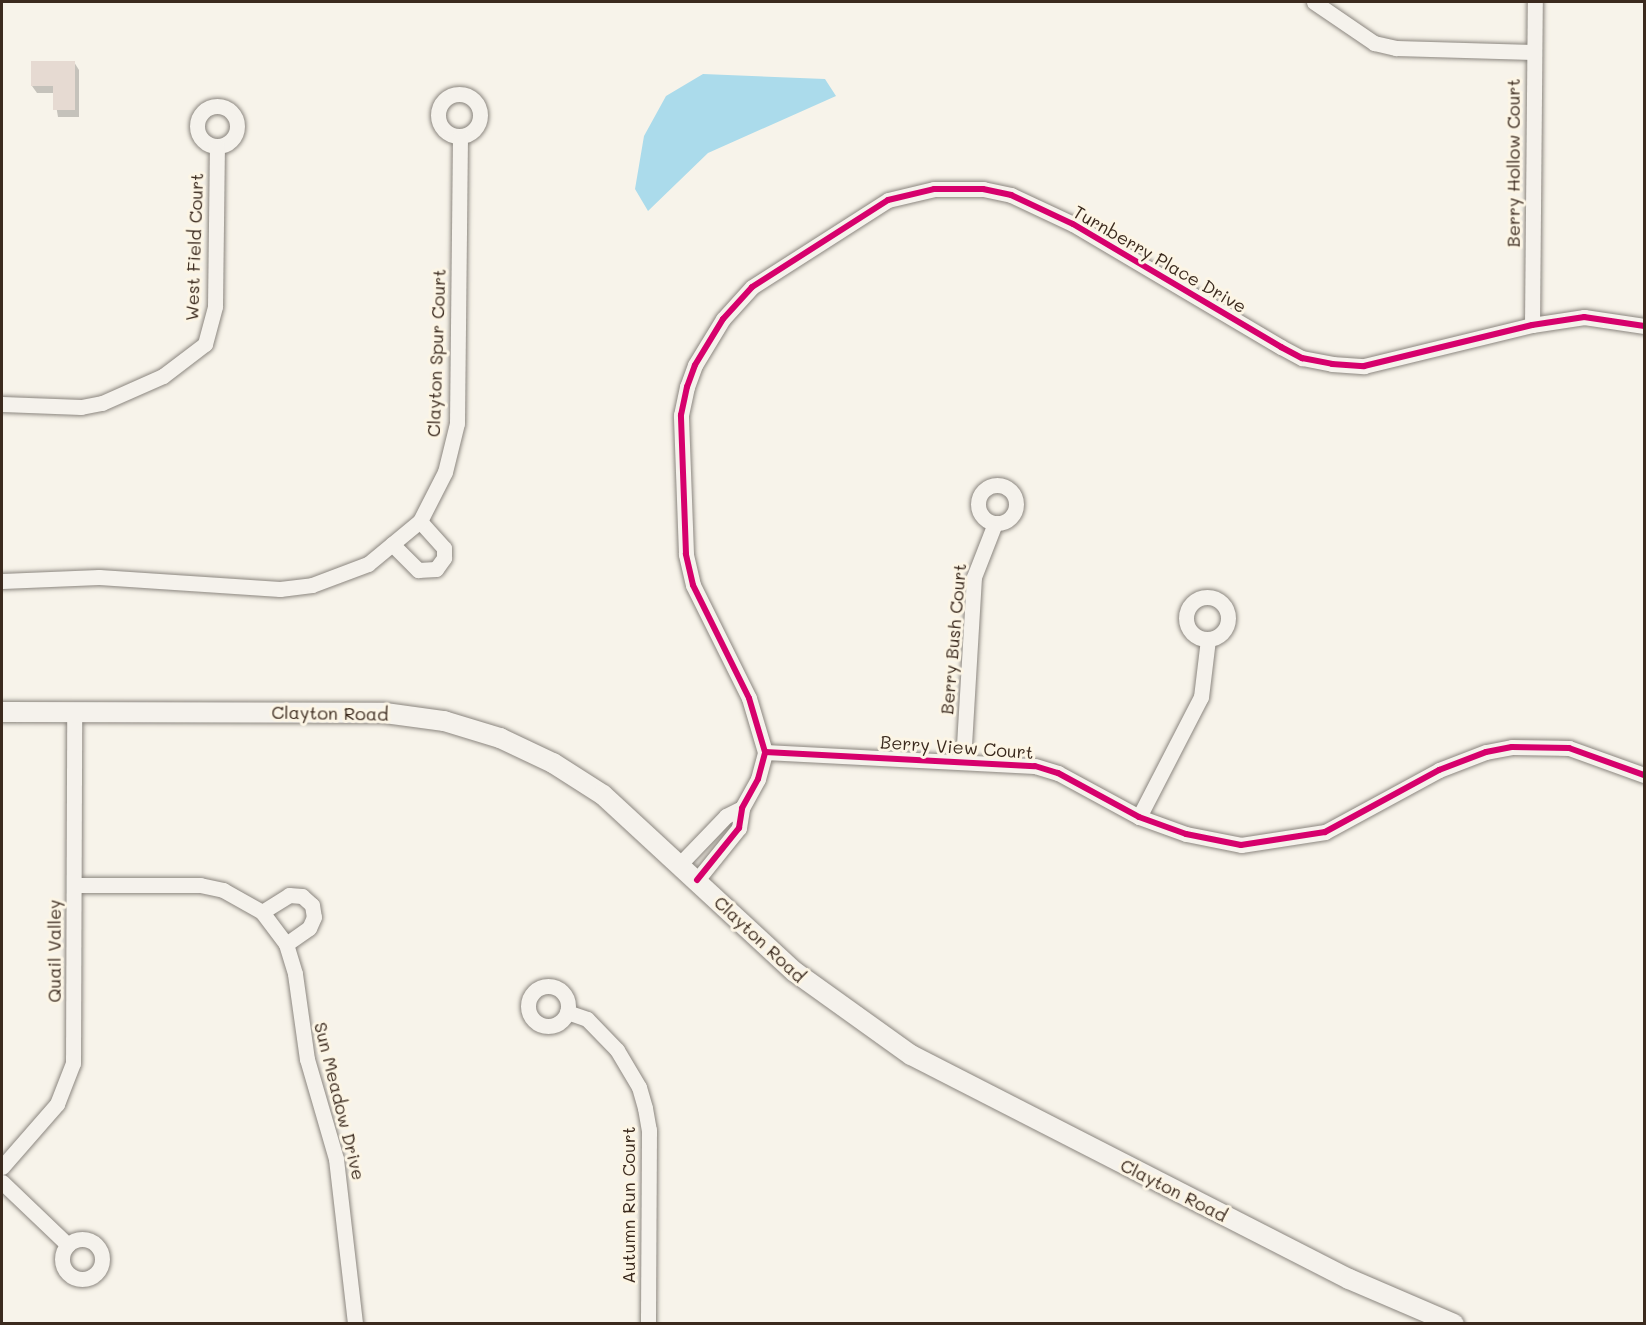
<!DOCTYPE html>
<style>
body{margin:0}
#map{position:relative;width:1646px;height:1325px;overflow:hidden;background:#f7f3ea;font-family:Mali,sans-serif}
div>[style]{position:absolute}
.water>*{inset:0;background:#abdbeb}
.shadow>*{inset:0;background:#0003}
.building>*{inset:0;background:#e6dad2}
.roads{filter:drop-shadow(0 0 2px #8b867f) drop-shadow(0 0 2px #8b867f)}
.minor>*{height:15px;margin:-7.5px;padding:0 7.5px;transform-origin:7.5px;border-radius:7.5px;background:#f5f2ec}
.minor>.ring{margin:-7.5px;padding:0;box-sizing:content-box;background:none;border:15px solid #f5f2ec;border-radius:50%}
.major>*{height:20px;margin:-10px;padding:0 10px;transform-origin:10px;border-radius:10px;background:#f5f2ec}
.cycleway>*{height:6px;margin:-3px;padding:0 3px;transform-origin:3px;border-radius:3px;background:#d6006c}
span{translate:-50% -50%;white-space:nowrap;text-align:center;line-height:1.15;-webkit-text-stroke:6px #fcf5e5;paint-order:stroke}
.street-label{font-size:18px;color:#3b2a1e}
.frame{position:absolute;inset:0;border:3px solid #3b2a1e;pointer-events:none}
</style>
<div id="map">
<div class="water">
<i style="clip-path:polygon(703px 74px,825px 79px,836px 96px,708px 153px,648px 211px,635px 189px,644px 136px,666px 96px)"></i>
</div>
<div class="shadow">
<i style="clip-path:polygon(32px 62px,74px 62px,79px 70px,79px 117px,58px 117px,54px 93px,37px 93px,32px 86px)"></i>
</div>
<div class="building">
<i style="clip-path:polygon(31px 61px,75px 61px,75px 110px,53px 110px,53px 86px,31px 86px)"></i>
</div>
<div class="roads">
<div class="minor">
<i style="left:1314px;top:2px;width:73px;rotate:34.3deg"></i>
<i style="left:1374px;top:43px;width:23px;rotate:13deg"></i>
<i style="left:1396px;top:48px;width:137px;rotate:1.7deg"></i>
<i class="ring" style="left:438px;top:94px;width:27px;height:27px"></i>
<i class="ring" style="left:197px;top:106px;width:25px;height:25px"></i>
<i style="left:1532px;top:325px;width:323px;rotate:-89.5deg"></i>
<i style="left:2px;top:404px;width:79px;rotate:2.2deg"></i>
<i style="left:81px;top:407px;width:21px;rotate:-11deg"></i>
<i style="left:102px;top:403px;width:67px;rotate:-23.9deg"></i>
<i style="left:163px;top:376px;width:53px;rotate:-37.3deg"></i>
<i style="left:205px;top:344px;width:39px;rotate:-75deg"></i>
<i style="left:215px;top:306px;width:160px;rotate:-89.3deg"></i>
<i class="ring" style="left:978px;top:485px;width:23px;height:23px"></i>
<i style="left:392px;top:544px;width:37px;rotate:45deg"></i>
<i style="left:418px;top:570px;width:18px;rotate:-3deg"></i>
<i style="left:436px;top:569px;width:14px;rotate:-54deg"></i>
<i style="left:444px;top:558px;width:10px;rotate:-90deg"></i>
<i style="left:444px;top:548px;width:36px;rotate:-132deg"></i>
<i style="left:2px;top:581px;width:97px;rotate:-2.4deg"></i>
<i style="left:99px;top:577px;width:181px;rotate:3.8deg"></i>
<i style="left:280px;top:589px;width:32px;rotate:-7deg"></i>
<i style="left:312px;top:585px;width:60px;rotate:-20.6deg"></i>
<i style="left:368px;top:564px;width:67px;rotate:-39.6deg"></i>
<i style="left:420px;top:521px;width:55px;rotate:-63deg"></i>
<i style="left:445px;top:472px;width:50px;rotate:-76.2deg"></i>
<i style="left:457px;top:423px;width:287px;rotate:-89.4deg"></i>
<i class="ring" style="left:1186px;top:597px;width:27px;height:27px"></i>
<i style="left:765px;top:752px;width:270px;rotate:3deg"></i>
<i style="left:1035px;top:766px;width:24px;rotate:17deg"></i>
<i style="left:1058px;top:773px;width:92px;rotate:28.5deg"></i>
<i style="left:1139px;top:817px;width:50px;rotate:19.9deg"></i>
<i style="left:1186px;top:834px;width:56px;rotate:11.3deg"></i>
<i style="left:1241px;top:845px;width:85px;rotate:-8.8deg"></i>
<i style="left:1325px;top:832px;width:130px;rotate:-28.5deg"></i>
<i style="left:1439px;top:770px;width:50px;rotate:-21deg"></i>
<i style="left:1486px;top:752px;width:26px;rotate:-11deg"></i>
<i style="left:1512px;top:747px;width:57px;rotate:1deg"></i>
<i style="left:1569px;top:748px;width:80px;rotate:19.8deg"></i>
<i style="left:963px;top:762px;width:185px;rotate:-86.6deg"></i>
<i style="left:974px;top:577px;width:58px;rotate:-68.7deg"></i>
<i style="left:1139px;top:817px;width:135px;rotate:-62.7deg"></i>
<i style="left:1201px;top:697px;width:58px;rotate:-83.1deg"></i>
<i style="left:680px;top:864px;width:66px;rotate:-46.2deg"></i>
<i style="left:726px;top:816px;width:18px;rotate:-27deg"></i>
<i style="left:697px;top:880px;width:67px;rotate:-51.1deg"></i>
<i style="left:739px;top:828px;width:20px;rotate:-81deg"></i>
<i style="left:742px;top:808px;width:33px;rotate:-61deg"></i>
<i style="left:758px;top:779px;width:28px;rotate:-75deg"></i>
<i style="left:765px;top:752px;width:56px;rotate:-106.5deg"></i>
<i style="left:749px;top:698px;width:126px;rotate:-116.4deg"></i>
<i style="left:693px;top:585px;width:32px;rotate:-103deg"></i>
<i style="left:686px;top:554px;width:139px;rotate:-92.1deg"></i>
<i style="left:681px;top:415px;width:29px;rotate:-78deg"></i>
<i style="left:687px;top:387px;width:23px;rotate:-70deg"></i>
<i style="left:695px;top:365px;width:54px;rotate:-58.7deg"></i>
<i style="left:723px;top:319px;width:43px;rotate:-47.8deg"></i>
<i style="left:752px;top:287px;width:161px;rotate:-32.6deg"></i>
<i style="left:888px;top:200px;width:47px;rotate:-13.4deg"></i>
<i style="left:934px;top:189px;width:49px"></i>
<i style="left:983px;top:189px;width:29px;rotate:12deg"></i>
<i style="left:1011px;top:195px;width:68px;rotate:25.1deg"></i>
<i style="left:1073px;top:224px;width:242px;rotate:30.6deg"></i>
<i style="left:1281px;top:347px;width:24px;rotate:28deg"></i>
<i style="left:1302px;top:358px;width:31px;rotate:11deg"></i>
<i style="left:1332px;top:364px;width:32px;rotate:4deg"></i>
<i style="left:1364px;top:366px;width:173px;rotate:-13.7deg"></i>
<i style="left:1532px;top:325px;width:53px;rotate:-8.7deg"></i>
<i style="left:1584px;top:317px;width:61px;rotate:8.5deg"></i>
<i style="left:74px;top:885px;width:126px"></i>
<i style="left:200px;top:885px;width:24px;rotate:12deg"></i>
<i style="left:223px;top:890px;width:45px;rotate:29.4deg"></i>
<i style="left:262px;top:912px;width:40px;rotate:53deg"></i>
<i style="left:286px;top:944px;width:31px;rotate:73deg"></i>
<i style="left:295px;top:974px;width:86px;rotate:82deg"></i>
<i style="left:307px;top:1059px;width:104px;rotate:73.8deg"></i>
<i style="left:336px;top:1159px;width:166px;rotate:83.4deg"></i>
<i style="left:262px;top:912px;width:32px;rotate:-32deg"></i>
<i style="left:289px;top:895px;width:13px;rotate:4deg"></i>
<i style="left:302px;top:896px;width:13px;rotate:42deg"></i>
<i style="left:312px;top:905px;width:12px;rotate:81deg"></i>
<i style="left:314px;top:917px;width:12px;rotate:114deg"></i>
<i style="left:309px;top:928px;width:28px;rotate:145deg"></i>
<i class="ring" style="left:528px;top:986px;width:25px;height:25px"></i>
<i style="left:567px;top:1012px;width:21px;rotate:19deg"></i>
<i style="left:587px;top:1019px;width:43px;rotate:45.9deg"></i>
<i style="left:617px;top:1050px;width:43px;rotate:59.3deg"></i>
<i style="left:639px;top:1087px;width:22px;rotate:74deg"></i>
<i style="left:645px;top:1108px;width:22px;rotate:80deg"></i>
<i style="left:649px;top:1130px;width:194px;rotate:90.3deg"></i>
<i style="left:2px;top:1167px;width:84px;rotate:-48.9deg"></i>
<i style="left:57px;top:1104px;width:44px;rotate:-68.7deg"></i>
<i style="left:73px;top:1063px;width:352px;rotate:-89.8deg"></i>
<i style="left:2px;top:1182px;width:91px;rotate:43.7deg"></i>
<i class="ring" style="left:62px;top:1239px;width:25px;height:25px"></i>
</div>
<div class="major">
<i style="left:2px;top:712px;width:383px;rotate:0.1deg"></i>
<i style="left:385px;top:713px;width:60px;rotate:7.7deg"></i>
<i style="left:444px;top:721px;width:59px;rotate:16.9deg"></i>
<i style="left:500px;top:738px;width:59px;rotate:25.3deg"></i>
<i style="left:553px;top:763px;width:59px;rotate:32.6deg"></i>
<i style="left:603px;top:795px;width:261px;rotate:42.7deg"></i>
<i style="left:795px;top:972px;width:143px;rotate:35.6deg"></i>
<i style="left:911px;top:1055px;width:492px;rotate:27.1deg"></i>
<i style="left:1349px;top:1279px;width:114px;rotate:23.2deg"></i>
</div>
</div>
<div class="cycleway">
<i style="left:765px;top:752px;width:270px;rotate:3deg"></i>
<i style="left:1035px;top:766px;width:24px;rotate:17deg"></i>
<i style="left:1058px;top:773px;width:92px;rotate:28.5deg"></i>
<i style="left:1139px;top:817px;width:50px;rotate:19.9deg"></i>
<i style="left:1186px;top:834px;width:56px;rotate:11.3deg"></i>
<i style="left:1241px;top:845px;width:85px;rotate:-8.8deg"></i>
<i style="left:1325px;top:832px;width:130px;rotate:-28.5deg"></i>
<i style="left:1439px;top:770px;width:50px;rotate:-21deg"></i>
<i style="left:1486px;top:752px;width:26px;rotate:-11deg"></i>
<i style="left:1512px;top:747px;width:57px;rotate:1deg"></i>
<i style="left:1569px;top:748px;width:80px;rotate:19.8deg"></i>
<i style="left:697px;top:880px;width:67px;rotate:-51.1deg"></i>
<i style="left:739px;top:828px;width:20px;rotate:-81deg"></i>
<i style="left:742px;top:808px;width:33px;rotate:-61deg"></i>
<i style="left:758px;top:779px;width:28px;rotate:-75deg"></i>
<i style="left:765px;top:752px;width:56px;rotate:-106.5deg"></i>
<i style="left:749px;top:698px;width:126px;rotate:-116.4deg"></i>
<i style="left:693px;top:585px;width:32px;rotate:-103deg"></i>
<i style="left:686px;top:554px;width:139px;rotate:-92.1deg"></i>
<i style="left:681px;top:415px;width:29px;rotate:-78deg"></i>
<i style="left:687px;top:387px;width:23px;rotate:-70deg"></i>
<i style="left:695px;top:365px;width:54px;rotate:-58.7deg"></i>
<i style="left:723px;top:319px;width:43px;rotate:-47.8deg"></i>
<i style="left:752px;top:287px;width:161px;rotate:-32.6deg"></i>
<i style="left:888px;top:200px;width:47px;rotate:-13.4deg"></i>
<i style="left:934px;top:189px;width:49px"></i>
<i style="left:983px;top:189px;width:29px;rotate:12deg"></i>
<i style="left:1011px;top:195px;width:68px;rotate:25.1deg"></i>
<i style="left:1073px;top:224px;width:242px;rotate:30.6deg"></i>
<i style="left:1281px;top:347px;width:24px;rotate:28deg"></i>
<i style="left:1302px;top:358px;width:31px;rotate:11deg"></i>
<i style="left:1332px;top:364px;width:32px;rotate:4deg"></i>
<i style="left:1364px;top:366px;width:173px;rotate:-13.7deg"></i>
<i style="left:1532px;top:325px;width:53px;rotate:-8.7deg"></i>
<i style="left:1584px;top:317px;width:61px;rotate:8.5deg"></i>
</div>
<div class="street-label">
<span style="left:1513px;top:163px;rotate:-90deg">Berry Hollow Court</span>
<span style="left:194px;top:247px;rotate:-88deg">West Field Court</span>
<span style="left:1160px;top:259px;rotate:30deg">Turnberry Place Drive</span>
<span style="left:436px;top:353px;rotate:-88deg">Clayton Spur Court</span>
<span style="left:953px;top:639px;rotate:-85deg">Berry Bush Court</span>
<span style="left:330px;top:713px;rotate:1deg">Clayton Road</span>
<span style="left:957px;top:747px;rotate:4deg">Berry View Court</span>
<span style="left:760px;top:939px;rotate:43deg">Clayton Road</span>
<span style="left:54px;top:951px;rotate:-90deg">Quail Valley</span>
<span style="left:340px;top:1101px;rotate:76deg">Sun Meadow Drive</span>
<span style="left:1174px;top:1190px;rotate:27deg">Clayton Road</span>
<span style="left:628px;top:1205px;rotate:-90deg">Autumn Run Court</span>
</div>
<div class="frame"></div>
</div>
